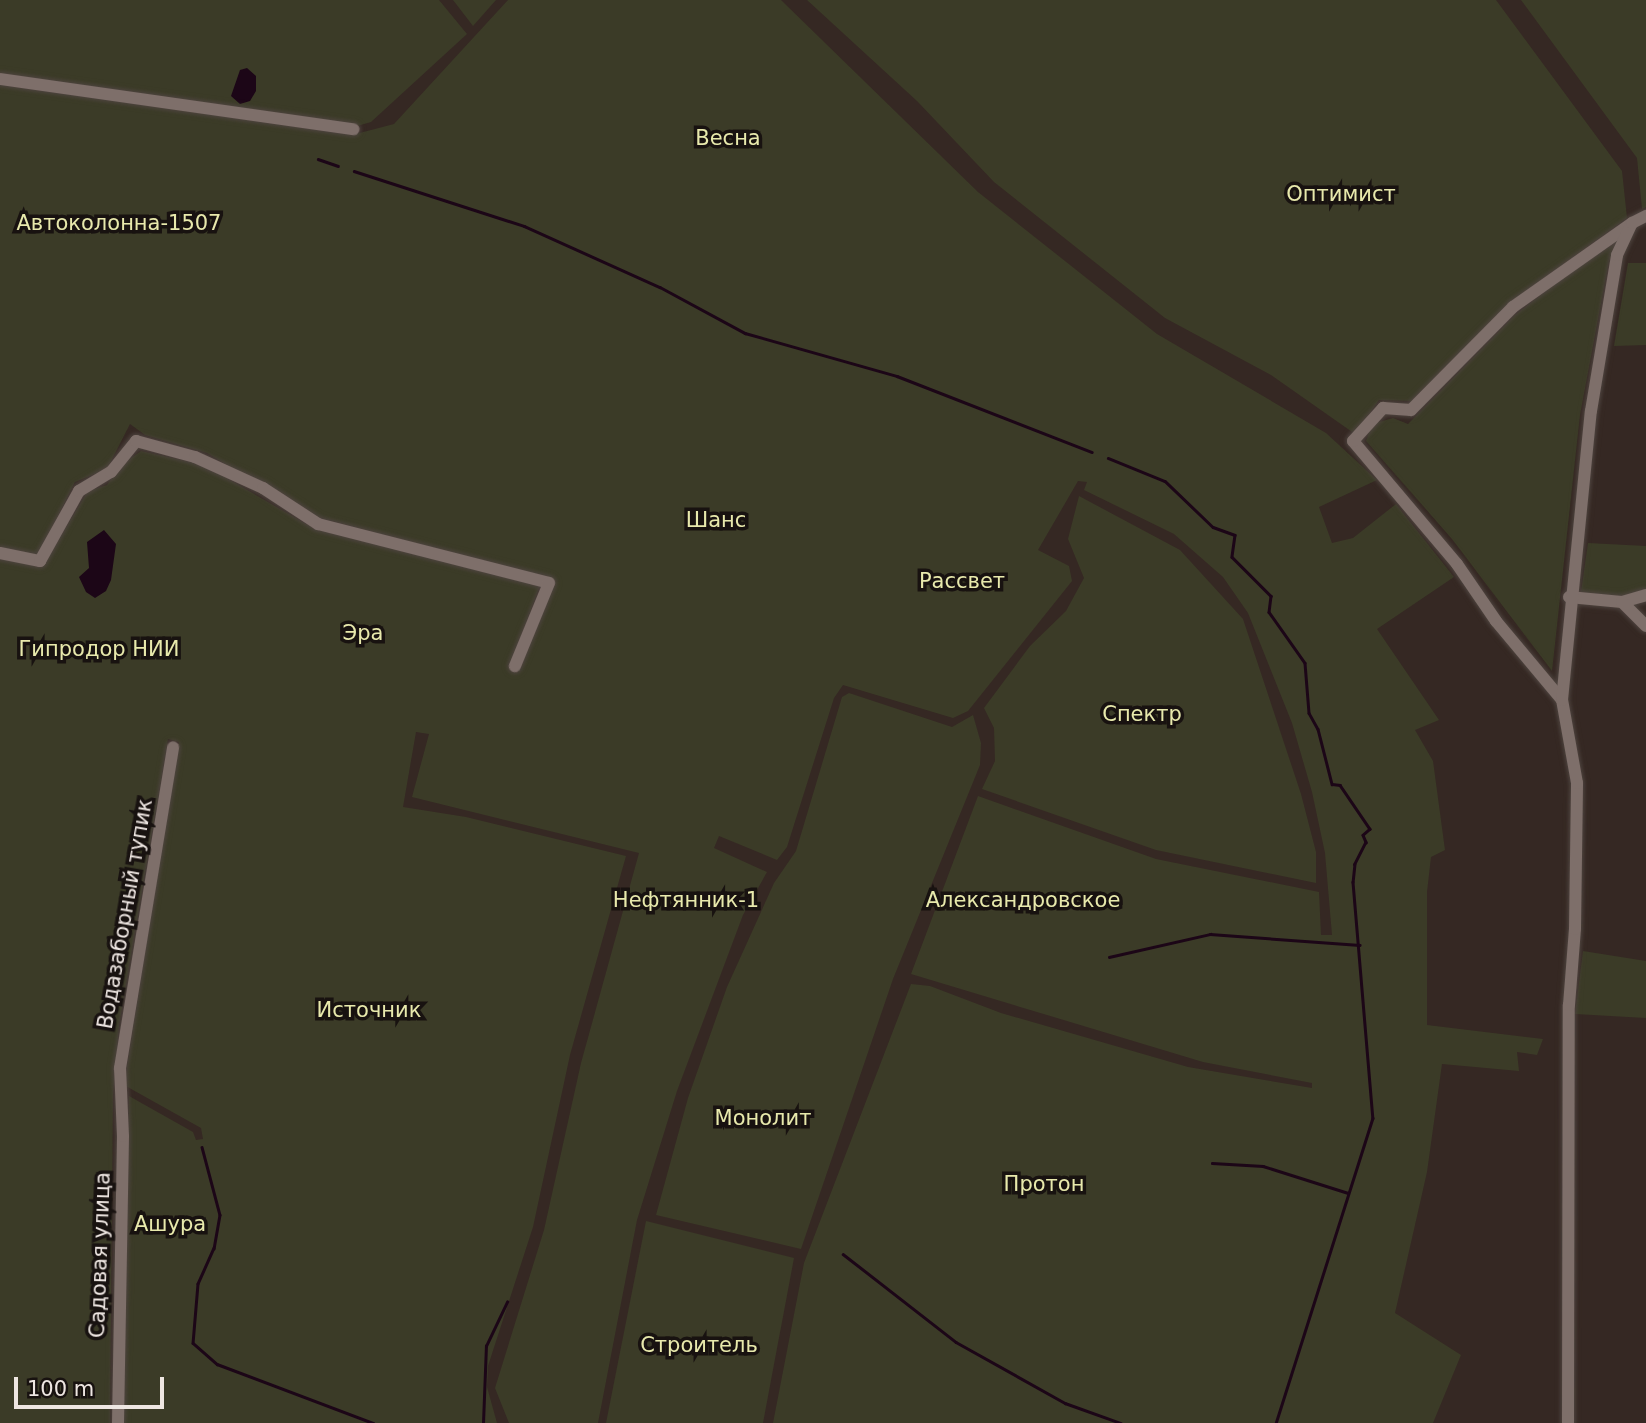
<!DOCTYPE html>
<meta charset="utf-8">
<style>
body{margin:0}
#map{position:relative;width:1646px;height:1423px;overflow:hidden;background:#352823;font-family:"DejaVu Sans",sans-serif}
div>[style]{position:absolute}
.green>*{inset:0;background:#3b3b27}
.water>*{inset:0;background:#1c0617}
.stream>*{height:2.5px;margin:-1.25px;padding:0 1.25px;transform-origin:1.25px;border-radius:1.25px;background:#1c0617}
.roads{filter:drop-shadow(0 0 2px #4e443f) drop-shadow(0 0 2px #4e443f)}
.minor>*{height:12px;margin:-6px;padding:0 6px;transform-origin:6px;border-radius:6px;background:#7e6f6a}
span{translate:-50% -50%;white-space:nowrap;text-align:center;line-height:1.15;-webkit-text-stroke:7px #181210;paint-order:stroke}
.park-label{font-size:21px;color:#e8e9ac}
.street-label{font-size:21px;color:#eee6e2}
.scale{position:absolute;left:14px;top:1377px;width:150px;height:32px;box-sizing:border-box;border:4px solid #eee6e2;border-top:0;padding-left:9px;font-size:21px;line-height:24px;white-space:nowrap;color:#eee6e2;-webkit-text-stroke:5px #181210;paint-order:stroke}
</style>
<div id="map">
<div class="green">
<i style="clip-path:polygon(0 0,439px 0,467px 34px,371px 122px,354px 127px,0 75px)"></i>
<i style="clip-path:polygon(453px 0,496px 0,473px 26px)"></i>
<i style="clip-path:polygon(508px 0,781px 0,978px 192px,1157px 334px,1326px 433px,1377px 480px,1319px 507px,1332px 543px,1353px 538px,1396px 504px,1454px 577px,1377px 629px,1439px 720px,1415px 730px,1433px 761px,1445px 850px,1431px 857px,1427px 892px,1427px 1025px,1543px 1039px,1537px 1055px,1517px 1052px,1519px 1071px,1442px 1064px,1427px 1172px,1395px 1313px,1461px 1355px,1433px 1423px,773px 1423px,804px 1263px,911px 984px,930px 986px,1001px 1013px,1188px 1067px,1312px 1088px,1312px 1083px,1203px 1062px,911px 974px,978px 796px,1156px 859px,1319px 892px,1321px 935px,1332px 935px,1325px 853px,1312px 792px,1292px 723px,1248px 613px,1223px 577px,1174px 534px,1084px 490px,1087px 482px,1078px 481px,1038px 550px,1069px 566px,1072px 581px,968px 711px,953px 718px,843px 685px,834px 698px,787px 847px,777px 860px,719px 836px,714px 848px,767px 872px,743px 915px,677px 1091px,637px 1220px,598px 1423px,509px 1423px,495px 1388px,544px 1230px,581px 1063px,639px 853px,412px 797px,429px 734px,416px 732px,403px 807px,466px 817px,626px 856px,570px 1055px,533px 1227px,488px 1366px,487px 1387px,497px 1423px,121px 1423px,129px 1096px,193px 1132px,196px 1140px,203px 1139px,201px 1128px,124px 1085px,179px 742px,168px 739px,119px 1026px,113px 1095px,110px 1423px,0 1423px,0 559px,43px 566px,88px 491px,107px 485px,119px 467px,141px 451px,204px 465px,306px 524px,540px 585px,509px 668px,516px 669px,555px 580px,313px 516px,207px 453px,145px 435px,130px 424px,107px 469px,75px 482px,37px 557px,0 549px,0 85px,352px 135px,394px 124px)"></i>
<i style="clip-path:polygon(807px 0,1496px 0,1622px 171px,1627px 218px,1511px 302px,1411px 401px,1379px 400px,1355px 434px,1271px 375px,1165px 318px,994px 182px,917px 101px)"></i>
<i style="clip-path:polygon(1521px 0,1646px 0,1646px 207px,1642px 209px,1637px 158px)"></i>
<i style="clip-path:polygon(1618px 242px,1609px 261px,1580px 415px,1552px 671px,1452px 539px,1366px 441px,1372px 424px,1393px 418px,1408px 424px,1515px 315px,1589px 258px)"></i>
<i style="clip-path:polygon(1628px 263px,1646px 263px,1646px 345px,1614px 346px)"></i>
<i style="clip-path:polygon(1079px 496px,1180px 550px,1243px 619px,1301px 794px,1316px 852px,1316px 883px,1156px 850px,982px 789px,995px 761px,994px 728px,984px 708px,1030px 646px,1066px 611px,1084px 578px,1068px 539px)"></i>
<i style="clip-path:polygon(1588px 543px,1646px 546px,1646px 591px,1626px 597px,1581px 592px)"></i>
<i style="clip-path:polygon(849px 693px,952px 727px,973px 715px,981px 743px,980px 765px,893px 979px,801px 1249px,656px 1215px,688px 1098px,727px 987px,774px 883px,796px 851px,842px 697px)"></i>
<i style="clip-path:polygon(1583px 951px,1646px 961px,1646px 1018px,1575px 1014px)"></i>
<i style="clip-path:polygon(646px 1221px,794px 1258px,763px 1423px,606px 1423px)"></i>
</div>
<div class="water">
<i style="clip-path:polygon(247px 68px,256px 76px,256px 91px,250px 101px,240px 104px,231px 96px,240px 70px)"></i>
<i style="clip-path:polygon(104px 530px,116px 544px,111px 580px,106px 591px,95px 598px,86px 592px,79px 577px,89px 568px,87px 542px)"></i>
</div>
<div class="stream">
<i style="left:318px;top:159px;width:21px;rotate:19deg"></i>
<i style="left:354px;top:171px;width:179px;rotate:17.9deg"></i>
<i style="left:524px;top:226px;width:149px;rotate:24.2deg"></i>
<i style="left:660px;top:287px;width:97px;rotate:28.4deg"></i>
<i style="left:745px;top:333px;width:158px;rotate:15.8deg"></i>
<i style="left:897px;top:376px;width:209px;rotate:21.3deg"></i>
<i style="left:1108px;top:458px;width:61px;rotate:22deg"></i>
<i style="left:1165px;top:481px;width:66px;rotate:43.8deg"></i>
<i style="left:1213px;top:527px;width:23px;rotate:20deg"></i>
<i style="left:1235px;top:535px;width:22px;rotate:98deg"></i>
<i style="left:1232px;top:557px;width:55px;rotate:45deg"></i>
<i style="left:1271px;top:596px;width:16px;rotate:97deg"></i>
<i style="left:1269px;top:612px;width:62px;rotate:54.8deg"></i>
<i style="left:1305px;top:663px;width:50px;rotate:85.4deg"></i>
<i style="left:1309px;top:713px;width:18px;rotate:61deg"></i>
<i style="left:1318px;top:729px;width:57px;rotate:75.7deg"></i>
<i style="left:1332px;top:784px;width:8px;rotate:7deg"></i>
<i style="left:1340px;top:785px;width:53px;rotate:55.7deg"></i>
<i style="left:1370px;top:829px;width:9px;rotate:139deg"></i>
<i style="left:1363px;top:835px;width:8px;rotate:67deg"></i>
<i style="left:1366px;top:842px;width:25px;rotate:117deg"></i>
<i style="left:1355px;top:864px;width:18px;rotate:96deg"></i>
<i style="left:1353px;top:882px;width:237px;rotate:85.2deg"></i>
<i style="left:1373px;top:1118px;width:320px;rotate:107.6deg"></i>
<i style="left:1109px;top:957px;width:104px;rotate:-12.8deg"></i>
<i style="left:1210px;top:934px;width:150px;rotate:4.2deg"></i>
<i style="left:202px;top:1147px;width:70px;rotate:75.2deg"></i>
<i style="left:220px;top:1215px;width:34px;rotate:100deg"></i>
<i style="left:214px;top:1248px;width:39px;rotate:114deg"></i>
<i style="left:198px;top:1284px;width:59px;rotate:94.8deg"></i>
<i style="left:193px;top:1343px;width:32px;rotate:41deg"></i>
<i style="left:217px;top:1364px;width:167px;rotate:20.7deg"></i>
<i style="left:1212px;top:1163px;width:51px;rotate:3.4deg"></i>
<i style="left:1263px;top:1166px;width:89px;rotate:17.6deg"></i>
<i style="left:843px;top:1254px;width:143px;rotate:37.9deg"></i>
<i style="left:956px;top:1342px;width:125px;rotate:29.2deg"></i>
<i style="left:1065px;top:1403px;width:59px;rotate:19.7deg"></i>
<i style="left:483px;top:1423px;width:77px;rotate:-87.8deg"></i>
<i style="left:486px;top:1346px;width:49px;rotate:-64.5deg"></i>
</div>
<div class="roads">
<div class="minor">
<i style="left:0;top:79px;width:357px;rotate:8.1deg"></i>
<i style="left:0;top:553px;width:41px;rotate:11.3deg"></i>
<i style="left:40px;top:561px;width:80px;rotate:-60.9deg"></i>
<i style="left:79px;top:491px;width:37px;rotate:-31deg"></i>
<i style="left:111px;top:472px;width:40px;rotate:-51deg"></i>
<i style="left:136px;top:441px;width:61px;rotate:15.2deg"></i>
<i style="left:195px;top:457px;width:75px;rotate:24.5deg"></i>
<i style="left:263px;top:488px;width:66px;rotate:33.2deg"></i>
<i style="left:318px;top:524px;width:238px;rotate:14.3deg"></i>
<i style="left:549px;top:583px;width:90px;rotate:112.3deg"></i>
<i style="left:1569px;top:597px;width:53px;rotate:5.4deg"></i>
<i style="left:1622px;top:602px;width:25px;rotate:-16deg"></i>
<i style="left:1622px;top:602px;width:34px;rotate:45deg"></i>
<i style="left:1562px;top:700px;width:103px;rotate:-129.9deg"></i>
<i style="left:1496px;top:621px;width:69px;rotate:-124.4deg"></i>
<i style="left:1457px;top:564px;width:161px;rotate:-130.2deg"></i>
<i style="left:1353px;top:441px;width:45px;rotate:-47.7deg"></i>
<i style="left:1383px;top:408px;width:28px;rotate:4deg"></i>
<i style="left:1411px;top:410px;width:145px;rotate:-45.3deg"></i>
<i style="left:1513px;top:307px;width:146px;rotate:-35.2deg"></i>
<i style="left:118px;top:1423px;width:287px;rotate:-89deg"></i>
<i style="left:123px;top:1136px;width:68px;rotate:-92.5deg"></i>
<i style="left:120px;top:1068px;width:325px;rotate:-80.6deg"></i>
<i style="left:1568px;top:1423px;width:418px;rotate:-89.9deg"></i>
<i style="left:1569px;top:1005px;width:76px;rotate:-85.5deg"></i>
<i style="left:1575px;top:929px;width:146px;rotate:-89.2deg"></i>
<i style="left:1577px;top:783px;width:84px;rotate:-100.2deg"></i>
<i style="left:1562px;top:700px;width:290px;rotate:-84.3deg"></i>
<i style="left:1591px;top:411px;width:158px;rotate:-80.5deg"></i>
<i style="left:1617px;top:255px;width:35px;rotate:-65deg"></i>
<i style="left:1632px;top:223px;width:16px;rotate:-27deg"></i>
</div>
</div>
<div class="park-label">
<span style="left:728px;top:138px">Весна</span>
<span style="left:1341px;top:194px">Оптимист</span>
<span style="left:119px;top:223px">Автоколонна-1507</span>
<span style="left:716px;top:520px">Шанс</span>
<span style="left:962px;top:581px">Рассвет</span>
<span style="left:363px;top:633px">Эра</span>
<span style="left:99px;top:649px">Гипродор НИИ</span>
<span style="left:1142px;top:714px">Спектр</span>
<span style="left:686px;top:900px">Нефтянник-1</span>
<span style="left:1023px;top:900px">Александровское</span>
<span style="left:369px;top:1010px">Источник</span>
<span style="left:763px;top:1118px">Монолит</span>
<span style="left:1044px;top:1184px">Протон</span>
<span style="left:170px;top:1224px">Ашура</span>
<span style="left:699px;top:1345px">Строитель</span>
</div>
<div class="street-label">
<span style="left:125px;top:914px;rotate:-80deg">Водазаборный тупик</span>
<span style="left:100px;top:1255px;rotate:-88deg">Садовая улица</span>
</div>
<div class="scale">100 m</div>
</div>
